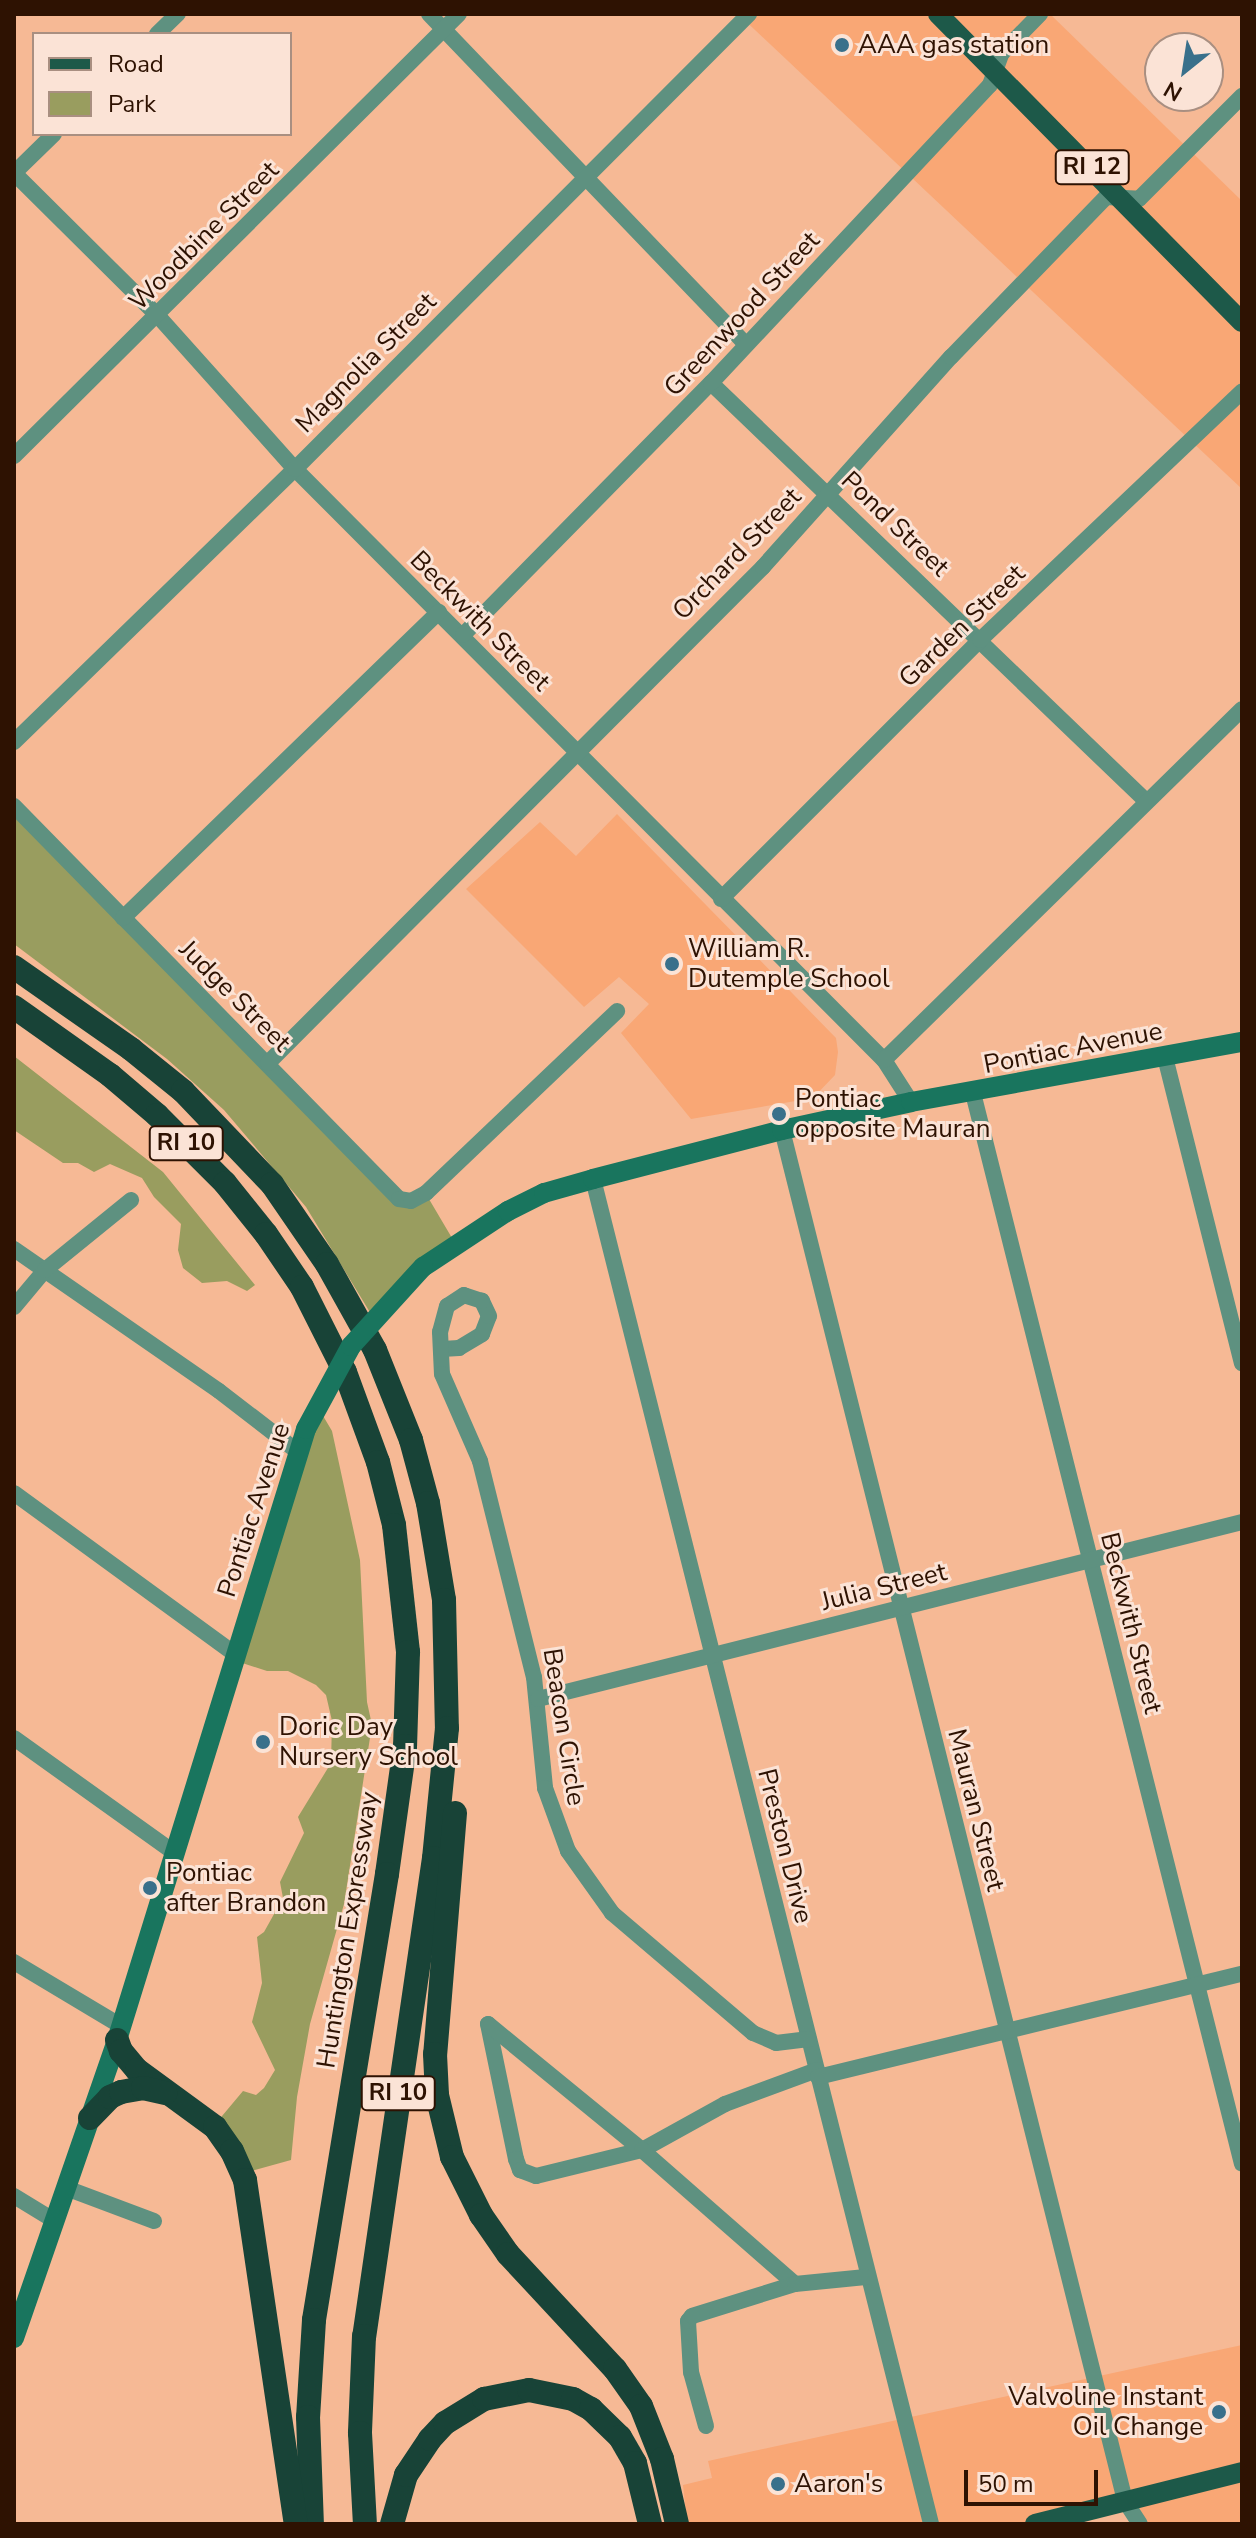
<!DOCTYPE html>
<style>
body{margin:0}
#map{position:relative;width:1256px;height:2538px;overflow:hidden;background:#f6b995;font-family:"Nunito Sans",sans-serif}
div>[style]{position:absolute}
.built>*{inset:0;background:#f9a775}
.green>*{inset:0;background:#999d5f}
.street>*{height:16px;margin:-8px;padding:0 8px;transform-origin:8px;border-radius:8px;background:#5e9180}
.secondary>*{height:20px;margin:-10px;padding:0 10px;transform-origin:10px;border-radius:10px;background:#19755e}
.primary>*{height:20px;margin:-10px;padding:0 10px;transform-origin:10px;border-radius:10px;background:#1d5949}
.highway>*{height:24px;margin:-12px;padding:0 12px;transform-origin:12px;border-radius:12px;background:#184337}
.secondary-bridge>*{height:20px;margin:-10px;padding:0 10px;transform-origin:10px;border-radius:10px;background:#19755e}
.dots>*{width:22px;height:22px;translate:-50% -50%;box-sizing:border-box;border:4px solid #fbe3d6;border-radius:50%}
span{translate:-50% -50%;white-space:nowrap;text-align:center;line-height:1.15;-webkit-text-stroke:6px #fbe3d6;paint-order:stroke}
.shield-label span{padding:2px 6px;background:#fbe3d6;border:2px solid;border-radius:6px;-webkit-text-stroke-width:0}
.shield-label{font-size:24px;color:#2e1202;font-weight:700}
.poi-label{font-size:26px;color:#2e1202}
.left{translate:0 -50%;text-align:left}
.right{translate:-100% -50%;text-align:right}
.street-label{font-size:26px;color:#2e1202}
.frame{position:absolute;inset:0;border:16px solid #2e1202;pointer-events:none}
.legend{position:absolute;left:32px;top:32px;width:260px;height:104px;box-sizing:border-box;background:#fbe3d6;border:2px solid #a98f81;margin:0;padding:10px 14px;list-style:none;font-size:24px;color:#2e1202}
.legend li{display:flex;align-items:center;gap:16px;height:40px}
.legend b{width:40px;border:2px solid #a98f81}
.north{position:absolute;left:1144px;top:32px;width:80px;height:80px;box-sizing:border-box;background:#fbe3d6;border:2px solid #a98f81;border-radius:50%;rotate:210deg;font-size:22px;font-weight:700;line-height:32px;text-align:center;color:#2e1202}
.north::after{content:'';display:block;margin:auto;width:28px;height:36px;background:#39708b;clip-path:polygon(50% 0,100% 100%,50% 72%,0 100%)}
.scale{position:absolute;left:964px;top:2470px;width:134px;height:36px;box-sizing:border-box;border:4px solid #2e1202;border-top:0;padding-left:10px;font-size:24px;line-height:28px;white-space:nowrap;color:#2e1202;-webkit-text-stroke:6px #fbe3d6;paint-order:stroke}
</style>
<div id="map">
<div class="built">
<i style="clip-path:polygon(738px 14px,1050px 14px,1242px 201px,1242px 489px)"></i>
<i style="clip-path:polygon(617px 814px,836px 1038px,838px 1052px,835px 1075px,813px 1098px,691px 1119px,621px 1033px,649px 1004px,619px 977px,584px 1007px,466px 889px,540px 822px,576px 856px)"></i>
<i style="clip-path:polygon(1242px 2345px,1242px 2524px,1134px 2524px,1121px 2510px,1070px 2524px,687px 2524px,683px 2485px,712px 2478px,708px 2461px)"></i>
</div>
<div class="green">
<i style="clip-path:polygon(14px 809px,404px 1198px,426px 1194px,452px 1238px,371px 1314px,306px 1207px,224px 1110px,167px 1059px,14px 944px)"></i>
<i style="clip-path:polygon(14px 1056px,163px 1172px,255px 1285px,247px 1291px,227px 1281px,202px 1283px,183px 1268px,178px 1250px,181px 1224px,154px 1197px,142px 1178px,110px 1164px,94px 1172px,78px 1163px,63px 1163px,14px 1130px)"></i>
<i style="clip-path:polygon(316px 1404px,332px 1431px,360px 1560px,367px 1702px,372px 1725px,344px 1904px,310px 2024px,297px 2097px,291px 2160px,244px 2173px,217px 2122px,243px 2091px,256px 2095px,264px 2088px,275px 2070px,252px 2022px,262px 1983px,257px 1937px,264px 1932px,283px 1898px,280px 1882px,304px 1833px,298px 1817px,331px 1763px,332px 1721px,326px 1695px,316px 1685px,288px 1671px,267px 1671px,236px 1661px)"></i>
</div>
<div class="street">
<i style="left:429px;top:14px;width:458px;rotate:46.2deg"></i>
<i style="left:157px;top:34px;width:29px;rotate:-44deg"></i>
<i style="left:54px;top:134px;width:56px;rotate:135.7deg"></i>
<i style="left:14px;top:173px;width:203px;rotate:44.8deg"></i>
<i style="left:158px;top:316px;width:205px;rotate:48.2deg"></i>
<i style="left:295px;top:469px;width:834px;rotate:45.1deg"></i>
<i style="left:884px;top:1060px;width:50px;rotate:57.3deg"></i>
<i style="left:711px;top:383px;width:603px;rotate:43.86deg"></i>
<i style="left:14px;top:456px;width:627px;rotate:-44.81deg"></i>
<i style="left:463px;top:635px;width:354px;rotate:-45.5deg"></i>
<i style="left:711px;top:383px;width:408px;rotate:-46.9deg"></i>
<i style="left:990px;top:85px;width:33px;rotate:-70deg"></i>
<i style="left:1001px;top:54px;width:56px;rotate:-45.7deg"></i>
<i style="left:14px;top:742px;width:392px;rotate:-44.2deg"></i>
<i style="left:295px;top:469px;width:643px;rotate:-45.06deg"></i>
<i style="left:14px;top:806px;width:550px;rotate:45.59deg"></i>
<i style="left:399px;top:1199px;width:12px;rotate:9deg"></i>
<i style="left:411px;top:1201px;width:17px;rotate:-28deg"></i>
<i style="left:426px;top:1193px;width:264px;rotate:-43.6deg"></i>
<i style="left:721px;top:899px;width:366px;rotate:-45deg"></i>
<i style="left:980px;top:640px;width:361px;rotate:-43.5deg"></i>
<i style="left:123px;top:918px;width:440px;rotate:-44.1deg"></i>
<i style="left:1165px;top:1057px;width:316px;rotate:75.9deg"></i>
<i style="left:884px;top:1060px;width:501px;rotate:-44.43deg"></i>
<i style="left:268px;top:1063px;width:701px;rotate:-45.06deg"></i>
<i style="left:763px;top:567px;width:282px;rotate:-48.2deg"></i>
<i style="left:951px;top:357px;width:223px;rotate:-45.9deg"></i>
<i style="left:1106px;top:197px;width:33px;rotate:3deg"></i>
<i style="left:1139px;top:199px;width:146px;rotate:-45deg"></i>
<i style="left:973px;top:1093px;width:1104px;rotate:75.9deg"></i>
<i style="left:782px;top:1130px;width:1413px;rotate:75.95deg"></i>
<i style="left:1125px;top:2501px;width:27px;rotate:57deg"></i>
<i style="left:593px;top:1179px;width:1387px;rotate:75.89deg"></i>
<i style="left:14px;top:1249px;width:249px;rotate:34.7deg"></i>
<i style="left:219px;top:1391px;width:98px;rotate:37.6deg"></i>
<i style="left:14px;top:1307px;width:48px;rotate:-50deg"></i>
<i style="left:45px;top:1270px;width:111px;rotate:-39.1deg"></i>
<i style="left:442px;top:1349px;width:17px;rotate:-3deg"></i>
<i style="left:459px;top:1348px;width:27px;rotate:-31deg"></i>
<i style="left:482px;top:1334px;width:19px;rotate:-69deg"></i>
<i style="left:489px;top:1316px;width:17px;rotate:-115deg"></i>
<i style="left:482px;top:1301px;width:19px;rotate:-162deg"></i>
<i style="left:464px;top:1295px;width:20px;rotate:147deg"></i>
<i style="left:447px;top:1306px;width:27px;rotate:105deg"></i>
<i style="left:440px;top:1332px;width:42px;rotate:87.3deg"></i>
<i style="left:442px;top:1374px;width:95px;rotate:66.4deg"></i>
<i style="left:480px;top:1461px;width:223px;rotate:76deg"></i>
<i style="left:534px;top:1677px;width:112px;rotate:84.3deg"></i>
<i style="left:545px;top:1788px;width:67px;rotate:69.9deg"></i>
<i style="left:568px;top:1851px;width:76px;rotate:54.6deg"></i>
<i style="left:612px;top:1913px;width:185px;rotate:40.4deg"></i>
<i style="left:753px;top:2033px;width:25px;rotate:23deg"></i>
<i style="left:776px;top:2043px;width:33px;rotate:-7deg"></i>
<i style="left:14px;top:1493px;width:275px;rotate:36.1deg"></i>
<i style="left:538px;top:1699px;width:726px;rotate:-14.11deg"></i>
<i style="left:14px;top:1738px;width:199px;rotate:35.6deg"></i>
<i style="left:14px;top:1962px;width:125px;rotate:30.9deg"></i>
<i style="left:488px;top:2024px;width:138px;rotate:78.3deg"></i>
<i style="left:516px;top:2159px;width:12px;rotate:70deg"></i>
<i style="left:520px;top:2170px;width:17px;rotate:21deg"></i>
<i style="left:536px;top:2176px;width:109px;rotate:-13.8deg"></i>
<i style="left:642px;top:2150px;width:95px;rotate:-29deg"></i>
<i style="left:725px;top:2104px;width:98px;rotate:-20.3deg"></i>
<i style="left:488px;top:2024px;width:199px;rotate:39.3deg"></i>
<i style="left:642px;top:2150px;width:203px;rotate:41.2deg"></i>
<i style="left:818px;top:2077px;width:436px;rotate:-13.7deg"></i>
<i style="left:66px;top:2188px;width:94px;rotate:20.6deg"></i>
<i style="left:14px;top:2196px;width:48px;rotate:31.4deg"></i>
<i style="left:706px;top:2426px;width:56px;rotate:-105.5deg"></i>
<i style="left:691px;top:2372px;width:51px;rotate:-93.4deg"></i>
<i style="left:688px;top:2321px;width:6px;rotate:-51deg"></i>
<i style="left:692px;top:2316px;width:108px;rotate:-17.3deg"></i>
<i style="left:795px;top:2284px;width:71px;rotate:-5.6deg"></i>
</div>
<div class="secondary">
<i style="left:423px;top:1267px;width:102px;rotate:-33.4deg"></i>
<i style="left:508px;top:1211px;width:40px;rotate:-26.6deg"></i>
<i style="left:544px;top:1193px;width:51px;rotate:-15.9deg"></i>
<i style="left:593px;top:1179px;width:195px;rotate:-14.5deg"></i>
<i style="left:782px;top:1130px;width:132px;rotate:-12.2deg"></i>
<i style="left:911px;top:1102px;width:336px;rotate:-10.3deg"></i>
<i style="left:14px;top:2338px;width:315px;rotate:-70.9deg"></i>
<i style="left:117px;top:2040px;width:640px;rotate:-72.81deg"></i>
</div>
<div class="primary">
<i style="left:938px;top:14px;width:433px;rotate:45.4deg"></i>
<i style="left:1035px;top:2524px;width:213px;rotate:-14.1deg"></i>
</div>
<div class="highway">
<i style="left:14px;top:967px;width:143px;rotate:35deg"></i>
<i style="left:131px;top:1049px;width:67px;rotate:38.9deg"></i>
<i style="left:183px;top:1091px;width:129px;rotate:46.3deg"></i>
<i style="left:272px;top:1184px;width:97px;rotate:55.5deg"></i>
<i style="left:327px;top:1264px;width:98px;rotate:60.8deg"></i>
<i style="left:375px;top:1350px;width:97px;rotate:68.2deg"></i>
<i style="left:411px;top:1440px;width:65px;rotate:74.9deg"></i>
<i style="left:428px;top:1503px;width:98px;rotate:80.6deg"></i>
<i style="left:444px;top:1600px;width:128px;rotate:88.7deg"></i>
<i style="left:447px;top:1728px;width:131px;rotate:95.7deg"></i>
<i style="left:434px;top:1858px;width:483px;rotate:98.3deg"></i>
<i style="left:364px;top:2336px;width:97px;rotate:92.4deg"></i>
<i style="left:360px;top:2433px;width:91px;rotate:86.9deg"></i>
<i style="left:14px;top:1007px;width:118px;rotate:35.3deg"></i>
<i style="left:110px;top:1075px;width:62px;rotate:40.4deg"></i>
<i style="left:157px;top:1115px;width:96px;rotate:45deg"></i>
<i style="left:225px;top:1183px;width:65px;rotate:51.2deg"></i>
<i style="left:266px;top:1234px;width:64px;rotate:55.8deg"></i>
<i style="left:302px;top:1287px;width:95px;rotate:63.2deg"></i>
<i style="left:345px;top:1372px;width:96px;rotate:69.9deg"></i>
<i style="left:378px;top:1462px;width:65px;rotate:75.7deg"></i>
<i style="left:394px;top:1525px;width:128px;rotate:83.7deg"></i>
<i style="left:408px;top:1652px;width:94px;rotate:91.8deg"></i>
<i style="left:405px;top:1746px;width:129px;rotate:98deg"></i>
<i style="left:387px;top:1874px;width:452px;rotate:99.3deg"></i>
<i style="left:314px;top:2320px;width:97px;rotate:93.5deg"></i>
<i style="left:308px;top:2417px;width:107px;rotate:87.9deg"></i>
<i style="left:455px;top:1813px;width:242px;rotate:94.7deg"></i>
<i style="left:435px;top:2054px;width:41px;rotate:87.2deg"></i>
<i style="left:437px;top:2095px;width:64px;rotate:76.4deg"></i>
<i style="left:452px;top:2157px;width:65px;rotate:63.4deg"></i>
<i style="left:481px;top:2215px;width:47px;rotate:55.3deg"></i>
<i style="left:508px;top:2254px;width:157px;rotate:47.1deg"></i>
<i style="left:615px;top:2369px;width:45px;rotate:54.9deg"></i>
<i style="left:641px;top:2406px;width:57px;rotate:68.4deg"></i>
<i style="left:662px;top:2459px;width:67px;rotate:77deg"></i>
<i style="left:117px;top:2040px;width:12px;rotate:70deg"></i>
<i style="left:121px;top:2051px;width:25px;rotate:50deg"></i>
<i style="left:137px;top:2070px;width:97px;rotate:36.2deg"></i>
<i style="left:215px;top:2127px;width:29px;rotate:55deg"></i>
<i style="left:232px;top:2151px;width:32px;rotate:66deg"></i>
<i style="left:245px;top:2180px;width:348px;rotate:81.6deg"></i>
<i style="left:90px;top:2118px;width:29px;rotate:-46deg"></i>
<i style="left:110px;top:2097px;width:12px;rotate:-24deg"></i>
<i style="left:121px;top:2092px;width:22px;rotate:-10deg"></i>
<i style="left:143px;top:2088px;width:23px;rotate:13deg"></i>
<i style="left:392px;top:2524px;width:51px;rotate:-74.1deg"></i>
<i style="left:406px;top:2475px;width:43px;rotate:-56.3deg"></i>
<i style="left:430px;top:2439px;width:22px;rotate:-47deg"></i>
<i style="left:445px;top:2423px;width:46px;rotate:-31.6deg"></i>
<i style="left:484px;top:2399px;width:46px;rotate:-11.3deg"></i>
<i style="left:529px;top:2390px;width:45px;rotate:11.6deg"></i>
<i style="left:573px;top:2399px;width:21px;rotate:29deg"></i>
<i style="left:591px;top:2409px;width:40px;rotate:44deg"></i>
<i style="left:620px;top:2437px;width:30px;rotate:60deg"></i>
<i style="left:635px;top:2463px;width:63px;rotate:76.2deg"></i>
</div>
<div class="secondary-bridge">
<i style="left:306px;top:1429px;width:94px;rotate:-61.5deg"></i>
<i style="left:351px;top:1346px;width:107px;rotate:-47.7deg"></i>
</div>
<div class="dots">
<i style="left:842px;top:45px;background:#39708b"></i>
<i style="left:672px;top:964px;background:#39708b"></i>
<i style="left:779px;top:1114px;background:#39708b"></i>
<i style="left:263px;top:1742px;background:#39708b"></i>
<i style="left:150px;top:1888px;background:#39708b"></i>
<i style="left:1219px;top:2412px;background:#39708b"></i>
<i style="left:778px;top:2484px;background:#39708b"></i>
</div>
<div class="shield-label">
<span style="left:1092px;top:167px">RI 12</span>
<span style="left:186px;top:1143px">RI 10</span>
<span style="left:398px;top:2093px">RI 10</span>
</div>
<div class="poi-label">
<span class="left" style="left:858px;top:45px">AAA gas station</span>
<span class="left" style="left:688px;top:964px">William R.<br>Dutemple School</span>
<span class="left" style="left:795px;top:1114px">Pontiac<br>opposite Mauran</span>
<span class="left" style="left:279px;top:1742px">Doric Day<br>Nursery School</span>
<span class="left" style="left:166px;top:1888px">Pontiac<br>after Brandon</span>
<span class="right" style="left:1203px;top:2412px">Valvoline Instant<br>Oil Change</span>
<span class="left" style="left:794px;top:2484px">Aaron's</span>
</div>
<div class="street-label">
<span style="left:204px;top:236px;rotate:-45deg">Woodbine Street</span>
<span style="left:742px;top:314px;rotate:-47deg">Greenwood Street</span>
<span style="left:366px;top:363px;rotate:-45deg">Magnolia Street</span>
<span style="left:895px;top:524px;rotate:44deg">Pond Street</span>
<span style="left:737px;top:554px;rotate:-46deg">Orchard Street</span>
<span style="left:480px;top:621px;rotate:45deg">Beckwith Street</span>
<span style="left:962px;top:626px;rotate:-44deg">Garden Street</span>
<span style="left:235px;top:996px;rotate:45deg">Judge Street</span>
<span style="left:1073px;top:1048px;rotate:-11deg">Pontiac Avenue</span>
<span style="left:254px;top:1510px;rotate:-72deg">Pontiac Avenue</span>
<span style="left:884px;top:1587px;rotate:-14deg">Julia Street</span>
<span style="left:1131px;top:1623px;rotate:76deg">Beckwith Street</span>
<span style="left:564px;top:1727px;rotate:81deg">Beacon Circle</span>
<span style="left:976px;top:1810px;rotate:76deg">Mauran Street</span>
<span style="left:785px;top:1846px;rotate:76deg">Preston Drive</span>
<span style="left:348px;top:1930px;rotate:-81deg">Huntington Expressway</span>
</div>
<div class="frame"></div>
<ul class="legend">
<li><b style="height:10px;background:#1d5949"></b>Road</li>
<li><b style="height:22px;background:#999d5f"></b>Park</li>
</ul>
<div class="north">N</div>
<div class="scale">50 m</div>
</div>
